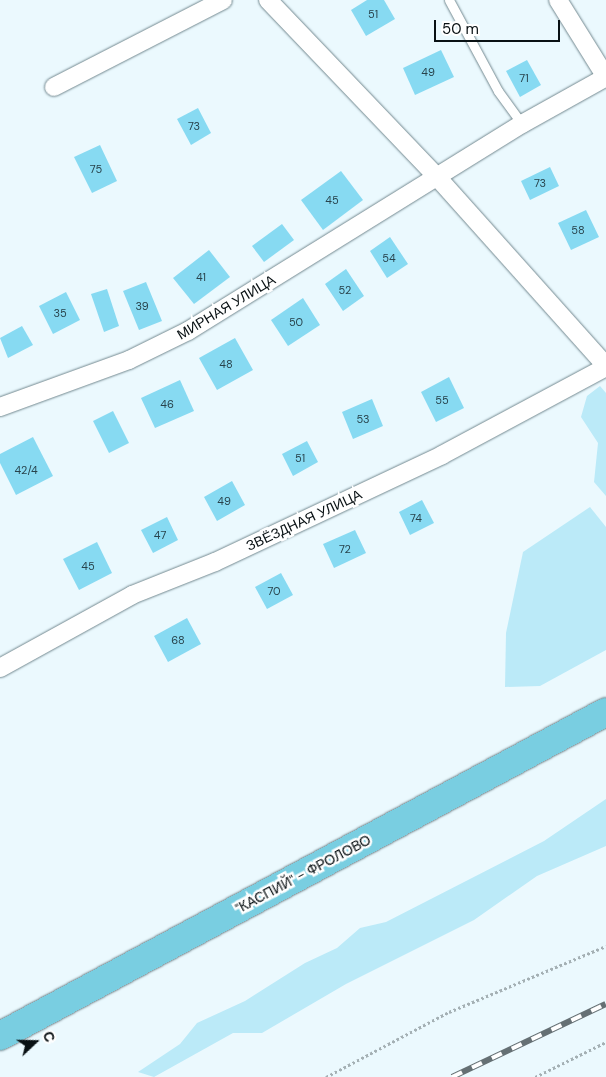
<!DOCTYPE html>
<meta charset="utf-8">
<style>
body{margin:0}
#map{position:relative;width:606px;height:1077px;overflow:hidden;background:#ebf9fe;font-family:"DM Sans",sans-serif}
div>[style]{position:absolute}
.green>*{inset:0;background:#bbeaf8}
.building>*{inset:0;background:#87daf2}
.path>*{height:3px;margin-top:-1.5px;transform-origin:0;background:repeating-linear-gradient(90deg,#a4b0b4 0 2.5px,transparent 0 5px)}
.roads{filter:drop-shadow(0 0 1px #738990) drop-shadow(0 0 1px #738990)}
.lane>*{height:9px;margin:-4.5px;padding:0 4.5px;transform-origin:4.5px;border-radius:4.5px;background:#fff}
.street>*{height:18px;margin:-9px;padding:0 9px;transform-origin:9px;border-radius:9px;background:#fff}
.primary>*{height:28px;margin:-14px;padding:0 14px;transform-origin:14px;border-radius:14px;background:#79cee1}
.rail>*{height:5.5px;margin-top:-2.75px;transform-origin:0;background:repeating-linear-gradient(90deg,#fff 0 11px,#657074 0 22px);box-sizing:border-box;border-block:1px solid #657074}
span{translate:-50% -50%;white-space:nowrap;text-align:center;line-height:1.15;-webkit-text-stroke:5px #fff;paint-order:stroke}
.number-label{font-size:11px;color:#28434c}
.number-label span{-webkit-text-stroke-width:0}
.street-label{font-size:14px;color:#091114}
.north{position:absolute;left:10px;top:1017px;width:50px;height:50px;-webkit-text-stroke:4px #fff;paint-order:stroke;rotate:69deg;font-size:14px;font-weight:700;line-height:20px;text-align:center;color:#091114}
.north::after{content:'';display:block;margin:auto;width:18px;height:22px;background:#091114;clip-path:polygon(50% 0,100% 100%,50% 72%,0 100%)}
.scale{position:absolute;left:434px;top:20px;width:126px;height:22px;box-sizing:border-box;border:2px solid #091114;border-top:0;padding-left:6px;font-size:15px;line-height:18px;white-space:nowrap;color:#091114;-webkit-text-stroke:4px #fff;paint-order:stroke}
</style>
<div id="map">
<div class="green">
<i style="clip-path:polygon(600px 386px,606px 393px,606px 496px,594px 482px,598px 443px,581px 417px,587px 396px)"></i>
<i style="clip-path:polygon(590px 507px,606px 527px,606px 650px,540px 686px,505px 687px,506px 633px,523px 552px)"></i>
<i style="clip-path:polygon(606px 799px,606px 846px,537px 876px,474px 920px,346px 984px,262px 1033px,233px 1033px,154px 1077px,138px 1072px,180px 1044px,197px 1023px,245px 1001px,305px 963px,337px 948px,360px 928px,386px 922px,544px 841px)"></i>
</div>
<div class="building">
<i style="clip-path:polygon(367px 0,384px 0,395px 19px,366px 36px,351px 10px)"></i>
<i style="clip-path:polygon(441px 50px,454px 77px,415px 95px,403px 68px)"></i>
<i style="clip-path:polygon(527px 60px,541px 85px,520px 97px,506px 71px)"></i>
<i style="clip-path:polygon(198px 108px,211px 133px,191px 145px,177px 119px)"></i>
<i style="clip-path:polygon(100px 145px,117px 181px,92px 193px,74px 157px)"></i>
<i style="clip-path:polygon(550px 167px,559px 186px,530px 200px,521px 181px)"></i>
<i style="clip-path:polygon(341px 171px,363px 200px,323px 230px,301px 200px)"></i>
<i style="clip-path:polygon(586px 210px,599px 237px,571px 250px,558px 223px)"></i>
<i style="clip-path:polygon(282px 224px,294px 240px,264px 262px,252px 246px)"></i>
<i style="clip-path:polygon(390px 237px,408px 264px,387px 278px,370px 251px)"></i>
<i style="clip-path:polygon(209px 250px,230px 277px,194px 304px,173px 278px)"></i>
<i style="clip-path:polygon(346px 269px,364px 296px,343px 311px,325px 284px)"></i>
<i style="clip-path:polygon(146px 282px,162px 321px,139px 330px,123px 291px)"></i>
<i style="clip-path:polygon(107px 289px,119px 326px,104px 332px,91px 294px)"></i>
<i style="clip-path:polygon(66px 292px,80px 320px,53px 334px,39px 306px)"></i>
<i style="clip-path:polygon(303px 298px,320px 325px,288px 346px,271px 320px)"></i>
<i style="clip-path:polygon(22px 326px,33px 345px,8px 358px,0 338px)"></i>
<i style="clip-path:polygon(235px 338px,253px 370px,217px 390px,199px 358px)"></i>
<i style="clip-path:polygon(449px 377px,464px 408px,436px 422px,421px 392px)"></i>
<i style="clip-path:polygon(180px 380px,194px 411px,155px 428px,141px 398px)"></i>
<i style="clip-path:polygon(372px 399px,383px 426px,353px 439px,342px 412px)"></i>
<i style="clip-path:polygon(113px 411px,129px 443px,109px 453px,93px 421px)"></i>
<i style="clip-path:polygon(33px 437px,53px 476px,16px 495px,0 463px,0 454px)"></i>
<i style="clip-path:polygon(307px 441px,318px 462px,293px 476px,282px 454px)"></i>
<i style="clip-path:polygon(232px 481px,245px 505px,217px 521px,204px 497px)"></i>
<i style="clip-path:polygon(422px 500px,434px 523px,410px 535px,399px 512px)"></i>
<i style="clip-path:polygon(167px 517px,178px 540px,153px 553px,141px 530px)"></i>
<i style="clip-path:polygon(355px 530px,366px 553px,334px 568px,323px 544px)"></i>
<i style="clip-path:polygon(97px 542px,112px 573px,79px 590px,63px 559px)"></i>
<i style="clip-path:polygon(281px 573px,293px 595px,267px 609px,255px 587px)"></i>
<i style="clip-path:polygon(187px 618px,201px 644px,168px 662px,154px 636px)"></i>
</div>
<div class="path">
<i style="left:326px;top:1077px;width:139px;rotate:-27.9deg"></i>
<i style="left:449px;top:1012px;width:170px;rotate:-22.8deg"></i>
<i style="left:535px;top:1077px;width:79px;rotate:-26.2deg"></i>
</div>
<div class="roads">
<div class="lane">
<i style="left:449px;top:0;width:103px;rotate:61.7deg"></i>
<i style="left:498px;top:91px;width:41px;rotate:54deg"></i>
</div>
<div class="street">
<i style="left:268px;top:0;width:246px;rotate:46.3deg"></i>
<i style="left:438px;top:178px;width:252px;rotate:48.2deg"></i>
<i style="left:558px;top:0;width:91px;rotate:58.1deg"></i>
<i style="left:54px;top:87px;width:190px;rotate:-27.2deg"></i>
<i style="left:0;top:407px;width:137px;rotate:-20deg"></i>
<i style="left:129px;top:360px;width:66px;rotate:-26.2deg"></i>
<i style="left:188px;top:331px;width:393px;rotate:-31.8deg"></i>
<i style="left:522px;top:124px;width:96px;rotate:-29.2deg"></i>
<i style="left:0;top:668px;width:151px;rotate:-28.9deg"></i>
<i style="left:132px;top:595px;width:89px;rotate:-21.7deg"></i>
<i style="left:215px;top:562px;width:251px;rotate:-25.2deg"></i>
<i style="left:442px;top:455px;width:186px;rotate:-28.2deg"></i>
</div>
<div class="primary">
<i style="left:0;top:1036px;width:687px;rotate:-28.13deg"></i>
</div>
</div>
<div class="rail">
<i style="left:452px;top:1077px;width:170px;rotate:-25.4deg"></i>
</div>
<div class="number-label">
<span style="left:373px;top:14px">51</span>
<span style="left:428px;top:72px">49</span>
<span style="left:524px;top:78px">71</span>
<span style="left:194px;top:126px">73</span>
<span style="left:96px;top:169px">75</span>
<span style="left:540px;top:183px">73</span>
<span style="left:332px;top:200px">45</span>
<span style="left:578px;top:230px">58</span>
<span style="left:389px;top:258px">54</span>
<span style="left:201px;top:277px">41</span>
<span style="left:345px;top:290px">52</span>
<span style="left:142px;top:306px">39</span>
<span style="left:60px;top:313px">35</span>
<span style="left:296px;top:322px">50</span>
<span style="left:226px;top:364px">48</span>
<span style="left:442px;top:400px">55</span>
<span style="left:167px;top:404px">46</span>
<span style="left:363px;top:419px">53</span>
<span style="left:300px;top:458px">51</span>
<span style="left:26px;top:470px">42/4</span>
<span style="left:224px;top:501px">49</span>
<span style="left:416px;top:518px">74</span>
<span style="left:160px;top:535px">47</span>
<span style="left:345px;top:549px">72</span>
<span style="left:88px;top:566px">45</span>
<span style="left:274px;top:591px">70</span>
<span style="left:178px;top:640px">68</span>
</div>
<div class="street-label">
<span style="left:226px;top:307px;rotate:-31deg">МИРНАЯ УЛИЦА</span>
<span style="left:304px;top:520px;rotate:-25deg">ЗВЁЗДНАЯ УЛИЦА</span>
<span style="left:303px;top:874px;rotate:-28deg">"КАСПИЙ" - ФРОЛОВО</span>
</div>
<div class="north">С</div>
<div class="scale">50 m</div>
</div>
